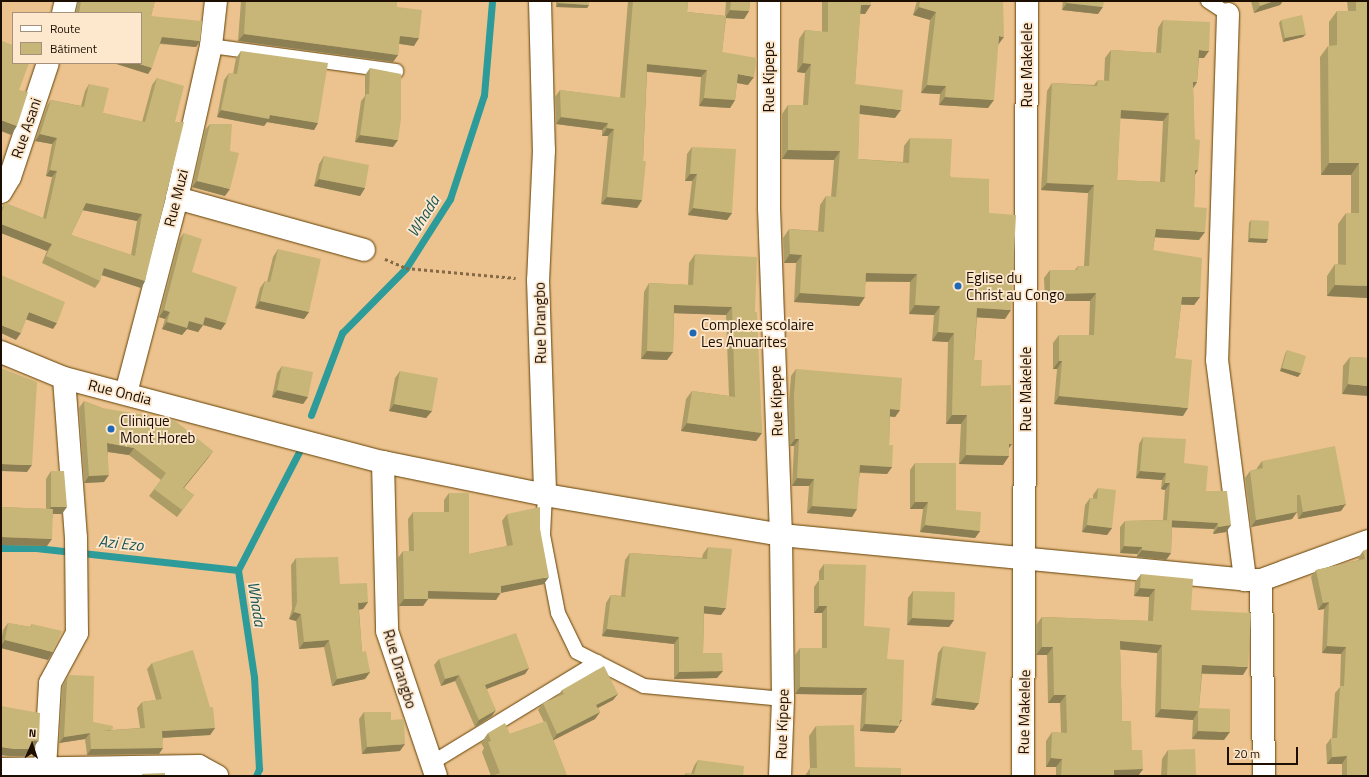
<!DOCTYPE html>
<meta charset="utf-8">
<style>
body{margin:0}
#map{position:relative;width:1369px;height:777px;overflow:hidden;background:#ecc38e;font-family:"Titillium Web",sans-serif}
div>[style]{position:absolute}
.stream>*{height:7px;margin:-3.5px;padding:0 3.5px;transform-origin:3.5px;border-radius:3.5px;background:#2c9b99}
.path>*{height:2.5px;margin-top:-1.25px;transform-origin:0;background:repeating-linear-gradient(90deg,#846847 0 3px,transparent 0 6px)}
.roads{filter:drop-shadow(0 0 1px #634004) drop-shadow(0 0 1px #634004)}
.service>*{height:14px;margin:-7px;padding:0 7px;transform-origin:7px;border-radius:7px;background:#fff}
.minor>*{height:22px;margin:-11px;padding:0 11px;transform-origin:11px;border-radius:11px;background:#fff}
.wall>*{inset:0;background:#ac9d67}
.shaded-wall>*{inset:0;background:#8c7f54}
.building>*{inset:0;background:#c8b678}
.dots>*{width:11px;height:11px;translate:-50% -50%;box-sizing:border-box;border:2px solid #fde8ce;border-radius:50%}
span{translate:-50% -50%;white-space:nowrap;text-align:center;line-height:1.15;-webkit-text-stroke:3.5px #fde8ce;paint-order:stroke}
.street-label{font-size:15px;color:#1c0e00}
.poi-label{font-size:15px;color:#1c0e00}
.left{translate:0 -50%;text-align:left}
.water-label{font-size:16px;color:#1c5756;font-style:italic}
.frame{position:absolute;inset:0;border:2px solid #1c0e00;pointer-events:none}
.legend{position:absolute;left:12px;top:12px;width:130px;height:52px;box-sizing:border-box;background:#fde8ce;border:1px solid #a3917c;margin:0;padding:5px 7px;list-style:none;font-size:12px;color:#1c0e00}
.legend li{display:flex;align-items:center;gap:8px;height:20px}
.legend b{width:20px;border:1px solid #a3917c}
.north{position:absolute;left:12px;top:725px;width:40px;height:40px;-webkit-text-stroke:3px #fde8ce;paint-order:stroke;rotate:3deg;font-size:11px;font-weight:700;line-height:16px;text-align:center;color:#1c0e00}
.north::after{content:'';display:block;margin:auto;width:14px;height:18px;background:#1c0e00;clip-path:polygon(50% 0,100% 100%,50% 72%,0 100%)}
.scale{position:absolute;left:1227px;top:747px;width:71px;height:18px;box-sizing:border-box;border:2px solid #1c0e00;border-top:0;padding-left:5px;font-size:12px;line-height:14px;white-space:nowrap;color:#1c0e00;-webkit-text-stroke:3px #fde8ce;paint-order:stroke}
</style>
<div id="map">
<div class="stream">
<i style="left:311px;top:415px;width:88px;rotate:-69.3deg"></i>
<i style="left:342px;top:333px;width:91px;rotate:-45.4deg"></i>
<i style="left:406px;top:268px;width:82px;rotate:-57.5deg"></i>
<i style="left:450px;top:199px;width:109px;rotate:-71.9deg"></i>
<i style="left:484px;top:95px;width:94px;rotate:-85.1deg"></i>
<i style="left:1px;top:548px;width:35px"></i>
<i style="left:36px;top:548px;width:203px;rotate:6.2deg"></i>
<i style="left:256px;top:776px;width:8px;rotate:-67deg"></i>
<i style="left:259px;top:769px;width:92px;rotate:-93.1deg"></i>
<i style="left:254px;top:677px;width:108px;rotate:-98.5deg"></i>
<i style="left:238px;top:570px;width:135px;rotate:-62.7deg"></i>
</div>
<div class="path">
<i style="left:385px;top:259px;width:23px;rotate:23deg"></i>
<i style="left:406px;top:268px;width:110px;rotate:5.2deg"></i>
</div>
<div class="roads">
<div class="service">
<i style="left:1208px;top:1px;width:24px;rotate:33deg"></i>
<i style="left:211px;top:46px;width:187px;rotate:7.7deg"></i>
<i style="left:545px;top:495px;width:40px;rotate:92.9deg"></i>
<i style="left:543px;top:535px;width:79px;rotate:79.1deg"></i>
<i style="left:558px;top:613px;width:43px;rotate:64deg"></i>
<i style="left:577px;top:652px;width:75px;rotate:26.9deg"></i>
<i style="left:644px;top:686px;width:140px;rotate:5.3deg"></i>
<i style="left:430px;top:764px;width:196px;rotate:-31.4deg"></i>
</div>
<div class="minor">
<i style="left:540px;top:1px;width:149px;rotate:88.5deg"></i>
<i style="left:544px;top:150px;width:130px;rotate:92.6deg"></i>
<i style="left:538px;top:280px;width:215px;rotate:88.1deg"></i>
<i style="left:769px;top:1px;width:207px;rotate:90deg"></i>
<i style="left:769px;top:208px;width:327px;rotate:87.9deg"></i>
<i style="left:781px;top:535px;width:164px;rotate:89.3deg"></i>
<i style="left:783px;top:699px;width:77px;rotate:92.2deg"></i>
<i style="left:63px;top:13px;width:12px;rotate:-76deg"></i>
<i style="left:1228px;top:14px;width:346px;rotate:91.8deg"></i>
<i style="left:1217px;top:360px;width:222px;rotate:82.7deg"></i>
<i style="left:1px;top:192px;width:17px;rotate:-59deg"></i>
<i style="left:10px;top:177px;width:120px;rotate:-71.6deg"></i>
<i style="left:177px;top:198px;width:194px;rotate:15.5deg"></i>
<i style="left:1px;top:352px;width:68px;rotate:22.4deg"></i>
<i style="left:64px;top:378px;width:330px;rotate:14.8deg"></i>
<i style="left:383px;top:462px;width:165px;rotate:11.5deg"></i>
<i style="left:545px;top:495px;width:239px;rotate:9.6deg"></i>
<i style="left:781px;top:535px;width:466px;rotate:5.5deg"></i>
<i style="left:1245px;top:580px;width:16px"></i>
<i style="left:1261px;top:580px;width:114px;rotate:-20deg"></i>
<i style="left:126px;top:393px;width:202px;rotate:-75.3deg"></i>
<i style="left:177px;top:198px;width:156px;rotate:-77.4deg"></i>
<i style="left:211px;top:46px;width:45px;rotate:-83.7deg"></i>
<i style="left:383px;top:462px;width:169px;rotate:88.6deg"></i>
<i style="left:387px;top:631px;width:153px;rotate:71.3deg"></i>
<i style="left:1261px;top:580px;width:196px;rotate:89.1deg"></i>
<i style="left:45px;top:768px;width:85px;rotate:-86.6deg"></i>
<i style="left:50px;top:683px;width:57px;rotate:-61.6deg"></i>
<i style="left:77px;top:633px;width:95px;rotate:-90.6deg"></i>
<i style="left:76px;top:538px;width:160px;rotate:-94.3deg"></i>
<i style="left:1px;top:769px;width:198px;rotate:-0.9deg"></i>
<i style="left:199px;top:766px;width:21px;rotate:29deg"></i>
<i style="left:1023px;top:776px;width:775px;rotate:-89.7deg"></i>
</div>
</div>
<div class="wall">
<i style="clip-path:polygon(78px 1px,155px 1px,151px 16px,200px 41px,196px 47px,160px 44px,148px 74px,141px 13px,76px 13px)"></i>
<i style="clip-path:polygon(241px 1px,397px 1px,397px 7px,414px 46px,399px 44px,398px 55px,393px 62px,238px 41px)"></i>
<i style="clip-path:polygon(556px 1px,589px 1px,589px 5px,587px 8px,556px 7px)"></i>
<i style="clip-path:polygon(628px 1px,688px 1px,687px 12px,725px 16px,726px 1px,750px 1px,749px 11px,744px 19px,726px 18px,722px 52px,748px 85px,737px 83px,735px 100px,730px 108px,699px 106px,701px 77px,647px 72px,643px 161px,642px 200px,637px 208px,601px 204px,608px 136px,602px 136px,602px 130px,556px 124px,555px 97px,560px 90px,620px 98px)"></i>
<i style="clip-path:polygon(822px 1px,871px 1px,865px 14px,860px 14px,855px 84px,895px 118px,859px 114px,858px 159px,903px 162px,904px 146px,910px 138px,989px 213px,1005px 319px,977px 317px,974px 360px,981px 386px,1012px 444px,1009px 448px,1009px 456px,1003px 465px,959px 464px,961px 424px,946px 424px,948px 342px,932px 341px,934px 315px,909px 314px,910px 282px,866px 282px,859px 306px,794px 302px,796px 263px,784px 263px,783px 238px,789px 229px,818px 231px,820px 205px,826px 196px,831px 197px,834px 160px,782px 159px,782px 114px,788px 105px,803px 105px,805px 73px,797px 72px,799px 39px,805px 30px,822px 32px)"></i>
<i style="clip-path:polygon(917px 1px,1003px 1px,998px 44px,988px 108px,939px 105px,940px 94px,921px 93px,930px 20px,913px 15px)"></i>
<i style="clip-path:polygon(1063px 1px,1104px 1px,1098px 14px,1062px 10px)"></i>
<i style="clip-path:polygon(1251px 1px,1283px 1px,1280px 5px,1254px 13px)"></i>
<i style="clip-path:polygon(1347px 1px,1368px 1px,1368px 298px,1327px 296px,1327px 276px,1335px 264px,1338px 264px,1338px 224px,1346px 213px,1351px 213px,1351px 175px,1321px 175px,1320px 57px,1328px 46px,1329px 46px,1329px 22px,1337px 11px,1348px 11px)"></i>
<i style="clip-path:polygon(evenodd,1163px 20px,1204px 58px,1199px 58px,1197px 82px,1193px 88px,1195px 174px,1194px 207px,1199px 240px,1155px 237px,1153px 250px,1200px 297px,1194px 305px,1181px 305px,1175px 358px,1183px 416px,1054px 404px,1057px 369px,1053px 369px,1053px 343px,1059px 335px,1089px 335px,1090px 301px,1045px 301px,1044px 278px,1050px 270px,1075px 270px,1078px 266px,1084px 266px,1088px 193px,1041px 190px,1047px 91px,1052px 83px,1094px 85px,1098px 80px,1104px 81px,1105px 58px,1111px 50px,1156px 53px,1158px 28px,1163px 20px,1120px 118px,1163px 121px,1160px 182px,1117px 180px,1120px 118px)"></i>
<i style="clip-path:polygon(1281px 20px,1303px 37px,1283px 42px,1279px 23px)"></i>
<i style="clip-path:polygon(241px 51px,318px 123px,314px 130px,267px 122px,264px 126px,217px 117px,224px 80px,229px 73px,233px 74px,236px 58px)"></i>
<i style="clip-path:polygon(370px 68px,393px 147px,355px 142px,361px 101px,365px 96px,365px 75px)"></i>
<i style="clip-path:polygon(evenodd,157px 78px,175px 122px,145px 281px,141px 288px,101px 275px,100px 281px,95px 288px,42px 263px,47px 251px,1px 233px,1px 209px,5px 203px,43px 218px,52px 177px,46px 176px,52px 144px,35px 141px,47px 106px,51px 100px,81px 106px,85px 91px,89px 84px,103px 113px,142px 122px,152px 85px,157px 78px,83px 210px,137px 221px,131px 255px,71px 235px,83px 210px)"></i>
<i style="clip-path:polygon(210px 124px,225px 196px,192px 187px,205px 130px)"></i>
<i style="clip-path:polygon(692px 147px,732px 213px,727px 220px,688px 215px,692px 181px,685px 181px,687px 154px)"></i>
<i style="clip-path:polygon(324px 156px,365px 188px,360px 196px,314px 186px,319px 164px)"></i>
<i style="clip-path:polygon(1251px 220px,1268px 239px,1266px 243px,1248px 242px,1249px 223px)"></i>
<i style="clip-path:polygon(184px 233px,192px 272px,221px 330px,203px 325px,198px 332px,187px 329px,182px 335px,162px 329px,165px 319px,159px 317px,179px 240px)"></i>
<i style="clip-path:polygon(278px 249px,309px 312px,304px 319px,255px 308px,260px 288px,265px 281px,267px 282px,273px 257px)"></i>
<i style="clip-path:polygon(695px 254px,755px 312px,762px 433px,756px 441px,681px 431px,686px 399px,692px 391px,729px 396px,726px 315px,674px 313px,673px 352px,667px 360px,641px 359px,644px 292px,649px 283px,688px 285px,689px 263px)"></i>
<i style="clip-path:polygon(1287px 350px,1298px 377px,1280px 371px,1285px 354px)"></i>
<i style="clip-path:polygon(1350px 357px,1368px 358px,1342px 394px,1343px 366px)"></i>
<i style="clip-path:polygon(282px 366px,308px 397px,303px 404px,272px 397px,277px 373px)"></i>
<i style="clip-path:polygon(796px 369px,900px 410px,895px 417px,890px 416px,889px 445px,892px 467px,887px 474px,860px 473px,852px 517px,807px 513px,809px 486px,792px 486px,794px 446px,790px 446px,789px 402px,791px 376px)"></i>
<i style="clip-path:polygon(400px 371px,432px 411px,426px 418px,389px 411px,395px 378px)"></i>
<i style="clip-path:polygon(84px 401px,213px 451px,208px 458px,184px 488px,194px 495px,177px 517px,149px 496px,161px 480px,129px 455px,108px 452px,104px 482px,84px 483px,79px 408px)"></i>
<i style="clip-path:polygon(1143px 437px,1184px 463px,1206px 491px,1231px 525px,1226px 532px,1213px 534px,1214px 529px,1172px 527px,1171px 553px,1166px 560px,1137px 557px,1137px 554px,1120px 553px,1120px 527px,1125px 521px,1163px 520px,1165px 490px,1161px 489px,1162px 480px,1136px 478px,1139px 444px)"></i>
<i style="clip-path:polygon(1262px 461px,1341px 511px,1298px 519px,1297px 512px,1292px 519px,1251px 527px,1245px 478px,1250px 471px,1257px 469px,1257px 468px)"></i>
<i style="clip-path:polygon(915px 463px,956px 510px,980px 531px,975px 538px,920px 532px,923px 509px,910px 509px,910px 470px)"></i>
<i style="clip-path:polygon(51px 471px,62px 514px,53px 514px,47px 546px,1px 545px,1px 507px,46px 509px,46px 479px)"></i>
<i style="clip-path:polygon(1098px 488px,1112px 528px,1107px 535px,1082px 532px,1085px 505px,1090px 498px,1093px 498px,1093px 495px)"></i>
<i style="clip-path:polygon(449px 493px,469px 554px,507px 546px,502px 521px,507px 514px,540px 529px,544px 584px,501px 593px,496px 600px,428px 599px,423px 606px,399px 606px,398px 558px,403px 551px,409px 551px,408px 519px,413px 512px,444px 512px,444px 500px)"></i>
<i style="clip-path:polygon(708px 547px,721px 615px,704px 613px,703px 653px,717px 678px,674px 679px,674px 644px,602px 636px,606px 603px,611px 595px,621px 596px,625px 560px,630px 553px,702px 558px,703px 554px)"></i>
<i style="clip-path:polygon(1368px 549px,1368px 776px,1342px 776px,1342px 764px,1327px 764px,1326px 745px,1331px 738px,1332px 738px,1335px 693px,1340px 687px,1341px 654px,1322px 653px,1324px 609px,1318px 610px,1311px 577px,1316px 570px,1359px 560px,1358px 558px,1363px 551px)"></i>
<i style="clip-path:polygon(296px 558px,340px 584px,368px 602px,363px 609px,359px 610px,362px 652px,370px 672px,365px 679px,332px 686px,324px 647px,299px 649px,296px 621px,289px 619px,292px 609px,291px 565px)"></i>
<i style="clip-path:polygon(824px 564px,864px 626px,887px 659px,899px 723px,894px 733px,860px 731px,862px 695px,795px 694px,795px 655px,800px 648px,822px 648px,822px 613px,814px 613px,814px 587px,819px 580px,819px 571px)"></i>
<i style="clip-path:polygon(1141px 574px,1191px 610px,1243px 675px,1202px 674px,1199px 708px,1224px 740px,1192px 739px,1193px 720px,1155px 717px,1157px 653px,1120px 649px,1122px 721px,1132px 750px,1143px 769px,1138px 776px,1056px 776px,1056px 767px,1046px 767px,1046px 741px,1052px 732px,1061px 733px,1060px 703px,1048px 703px,1047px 655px,1036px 655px,1036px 625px,1042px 617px,1148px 621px,1149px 597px,1134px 596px,1135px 582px)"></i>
<i style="clip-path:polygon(913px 591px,954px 620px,949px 627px,907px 625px,908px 598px)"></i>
<i style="clip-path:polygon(8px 623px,30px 627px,32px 624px,48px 660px,1px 648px,1px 642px,3px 630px)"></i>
<i style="clip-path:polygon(943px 646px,974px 710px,931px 705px,938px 653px)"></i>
<i style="clip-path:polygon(439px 659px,529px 668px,525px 674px,487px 689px,492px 716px,475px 727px,455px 681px,441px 686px,434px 665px)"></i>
<i style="clip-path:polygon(152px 663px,215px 728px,210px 735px,163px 738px,159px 754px,87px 755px,85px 739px,59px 743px,62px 686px,69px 675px,93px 722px,112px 730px,140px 728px,137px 708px,142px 702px,156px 700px,147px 669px)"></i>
<i style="clip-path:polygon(562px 690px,618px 694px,613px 700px,598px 708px,600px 712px,595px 719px,553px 740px,567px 776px,491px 776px,482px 752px,484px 748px,481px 743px,488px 733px,510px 734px,544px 722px,538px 710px,543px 703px,557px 697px)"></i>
<i style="clip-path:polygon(364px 712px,391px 720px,400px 751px,362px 754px,359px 719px)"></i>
<i style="clip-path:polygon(816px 726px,855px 767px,901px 776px,805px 776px,810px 768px,809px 736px)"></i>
<i style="clip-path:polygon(1168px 750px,1196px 776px,1161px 776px,1162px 759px)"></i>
<i style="clip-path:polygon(698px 760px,743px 776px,684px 776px,686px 773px,691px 774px,694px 766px)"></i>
</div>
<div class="shaded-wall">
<i style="clip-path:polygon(1274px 1px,1283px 1px,1280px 5px,1254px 13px,1260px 6px)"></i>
<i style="clip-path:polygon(558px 3px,589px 5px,587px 8px,556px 7px)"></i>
<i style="clip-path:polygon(1067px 3px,1103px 7px,1098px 14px,1062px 10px)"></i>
<i style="clip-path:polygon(861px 5px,871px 5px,865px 14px,855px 13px)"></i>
<i style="clip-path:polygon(919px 7px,936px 12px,930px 20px,913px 15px)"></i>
<i style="clip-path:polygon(730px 10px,749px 11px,744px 19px,725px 18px)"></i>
<i style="clip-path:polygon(244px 34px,398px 55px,393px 62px,238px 41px)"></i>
<i style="clip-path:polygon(1306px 34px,1303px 37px,1283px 42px,1285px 38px)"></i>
<i style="clip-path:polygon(400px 36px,419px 38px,414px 46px,395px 43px)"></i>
<i style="clip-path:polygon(999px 36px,1004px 37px,998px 45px)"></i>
<i style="clip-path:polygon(162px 37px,200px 41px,196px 47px,158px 43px)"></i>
<i style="clip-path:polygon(1199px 50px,1209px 51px,1204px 58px,1194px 58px)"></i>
<i style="clip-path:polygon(113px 63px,137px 63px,152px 68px,148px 74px)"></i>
<i style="clip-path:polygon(803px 63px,811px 64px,805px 73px,797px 72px)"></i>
<i style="clip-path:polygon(647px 64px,707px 70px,701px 77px,642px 71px)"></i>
<i style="clip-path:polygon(738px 74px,754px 77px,748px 85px,732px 82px)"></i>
<i style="clip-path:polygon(1193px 82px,1197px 82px,1192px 90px)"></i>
<i style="clip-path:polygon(927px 85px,946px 86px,940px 94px,921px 93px)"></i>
<i style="clip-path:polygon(945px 97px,994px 100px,988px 108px,939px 105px)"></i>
<i style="clip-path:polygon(704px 98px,735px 100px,730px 108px,699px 106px)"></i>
<i style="clip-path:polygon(860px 105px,901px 110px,895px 118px,853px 113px)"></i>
<i style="clip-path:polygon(221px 110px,270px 115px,318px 123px,314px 130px,267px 122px,264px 126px,217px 117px)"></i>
<i style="clip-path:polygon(1121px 110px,1169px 113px,1163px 121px,1115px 118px)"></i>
<i style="clip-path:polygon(561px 117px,608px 123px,602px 130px,556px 124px)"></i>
<i style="clip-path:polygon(1px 120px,17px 126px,11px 135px,1px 131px)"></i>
<i style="clip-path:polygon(607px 128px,614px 129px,608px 136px,602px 136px)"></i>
<i style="clip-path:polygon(40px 134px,57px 138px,52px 144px,35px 141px)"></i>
<i style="clip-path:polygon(360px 135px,398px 140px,393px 147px,355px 142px)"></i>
<i style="clip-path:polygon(788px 150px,840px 151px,834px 160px,782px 159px)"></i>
<i style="clip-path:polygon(1329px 163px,1359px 163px,1351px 175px,1321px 175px)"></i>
<i style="clip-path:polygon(50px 170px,57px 171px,52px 177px,46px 176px)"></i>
<i style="clip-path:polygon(1195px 170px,1198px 170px,1193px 178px)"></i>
<i style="clip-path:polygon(690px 174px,697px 174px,692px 181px,685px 181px)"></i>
<i style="clip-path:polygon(319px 179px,365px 188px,360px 196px,314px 186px)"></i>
<i style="clip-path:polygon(197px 181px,230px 189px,225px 196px,192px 187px)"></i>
<i style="clip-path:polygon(1047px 183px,1094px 185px,1088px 193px,1041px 190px)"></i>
<i style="clip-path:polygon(607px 197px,642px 200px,637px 208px,601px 204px)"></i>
<i style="clip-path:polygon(86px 203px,142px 214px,137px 221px,82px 210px)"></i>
<i style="clip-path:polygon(693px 208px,732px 213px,727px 220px,688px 215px)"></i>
<i style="clip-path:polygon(1px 224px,52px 244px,47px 251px,1px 233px)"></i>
<i style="clip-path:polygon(1156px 229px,1205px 232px,1199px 240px,1150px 237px)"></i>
<i style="clip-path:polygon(1250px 238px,1268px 239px,1266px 243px,1248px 242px)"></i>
<i style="clip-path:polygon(790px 254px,802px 255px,796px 263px,784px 263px)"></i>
<i style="clip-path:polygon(104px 268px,145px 281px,141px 288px,99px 274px)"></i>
<i style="clip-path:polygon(866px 273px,917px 274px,910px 282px,860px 281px)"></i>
<i style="clip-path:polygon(1335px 285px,1368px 286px,1368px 298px,1327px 296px)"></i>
<i style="clip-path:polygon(800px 293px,865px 297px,859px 306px,794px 302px)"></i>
<i style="clip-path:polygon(1096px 293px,1090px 301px,1045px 301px,1050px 294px)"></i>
<i style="clip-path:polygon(1182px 297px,1200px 297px,1194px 305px,1177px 304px)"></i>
<i style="clip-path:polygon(260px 301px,309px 312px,304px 319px,255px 308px)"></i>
<i style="clip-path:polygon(674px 305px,732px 307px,726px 315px,669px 313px)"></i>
<i style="clip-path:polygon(915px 305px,940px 306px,934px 315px,909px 314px)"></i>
<i style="clip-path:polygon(977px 308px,1011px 310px,1005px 319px,971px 317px)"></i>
<i style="clip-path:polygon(164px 310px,170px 312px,165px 319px,159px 317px)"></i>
<i style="clip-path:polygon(29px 312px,57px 323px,53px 329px,25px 319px)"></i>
<i style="clip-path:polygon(205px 317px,226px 323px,221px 330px,200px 324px)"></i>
<i style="clip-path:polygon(189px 321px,203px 325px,198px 332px,187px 329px,182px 335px,162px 329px,167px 322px)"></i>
<i style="clip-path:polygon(1px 325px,21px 333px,16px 340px,1px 333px)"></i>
<i style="clip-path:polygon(938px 332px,954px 333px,948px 342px,932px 341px)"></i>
<i style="clip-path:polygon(647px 351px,673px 352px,667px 360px,641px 359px)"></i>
<i style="clip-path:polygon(1059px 361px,1062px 361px,1057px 369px,1053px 369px)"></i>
<i style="clip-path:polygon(1282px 368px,1301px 373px,1298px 377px,1280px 371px)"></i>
<i style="clip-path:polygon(1348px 384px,1368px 386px,1368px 396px,1342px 394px)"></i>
<i style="clip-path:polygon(277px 390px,308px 397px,303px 404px,272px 397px)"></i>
<i style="clip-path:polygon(1059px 396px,1188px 408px,1183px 416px,1054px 404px)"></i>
<i style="clip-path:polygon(394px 404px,432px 411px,426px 418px,389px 411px)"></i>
<i style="clip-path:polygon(890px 409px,900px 410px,895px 417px,885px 416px)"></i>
<i style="clip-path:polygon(952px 415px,967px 415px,961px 424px,946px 424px)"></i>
<i style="clip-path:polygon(687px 423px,762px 433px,756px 441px,681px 431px)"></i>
<i style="clip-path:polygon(795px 439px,799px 439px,794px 446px,790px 446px)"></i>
<i style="clip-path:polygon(107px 443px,134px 448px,129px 455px,102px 451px)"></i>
<i style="clip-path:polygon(1009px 444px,1012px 444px,1006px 452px)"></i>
<i style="clip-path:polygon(213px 451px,208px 458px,178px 495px,183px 488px)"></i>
<i style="clip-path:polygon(966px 455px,1009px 456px,1003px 465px,959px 464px)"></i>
<i style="clip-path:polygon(1px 464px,32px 465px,27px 472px,1px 471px)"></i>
<i style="clip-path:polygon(860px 465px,892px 467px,887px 474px,855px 472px)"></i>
<i style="clip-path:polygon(1140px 471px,1166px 473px,1162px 480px,1136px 478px)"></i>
<i style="clip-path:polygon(109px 475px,104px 482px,84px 483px,89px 476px)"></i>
<i style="clip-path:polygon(797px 478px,814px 479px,809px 486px,792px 486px)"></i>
<i style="clip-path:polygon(1165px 483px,1170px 483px,1165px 490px,1161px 489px)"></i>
<i style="clip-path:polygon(915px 502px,928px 502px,923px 509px,910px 509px)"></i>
<i style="clip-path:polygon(1346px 504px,1341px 511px,1298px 519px,1303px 512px)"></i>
<i style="clip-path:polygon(812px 506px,857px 509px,852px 517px,807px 513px)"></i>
<i style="clip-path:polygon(51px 507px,67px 507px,62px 514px,46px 514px)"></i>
<i style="clip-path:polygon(1297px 512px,1292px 519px,1251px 527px,1256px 520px)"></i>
<i style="clip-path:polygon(1167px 520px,1218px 523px,1214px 529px,1163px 527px)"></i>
<i style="clip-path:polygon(925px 525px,980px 531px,975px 538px,920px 532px)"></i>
<i style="clip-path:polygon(1087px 525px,1112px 528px,1107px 535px,1082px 532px)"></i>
<i style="clip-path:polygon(1231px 525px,1226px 532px,1213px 534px,1218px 527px)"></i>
<i style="clip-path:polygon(1px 537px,52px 539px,47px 546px,1px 545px)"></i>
<i style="clip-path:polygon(1124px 546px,1142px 547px,1137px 554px,1120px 553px)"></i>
<i style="clip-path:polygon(1142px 550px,1171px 553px,1166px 560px,1137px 557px)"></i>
<i style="clip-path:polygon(549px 577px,544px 584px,500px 593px,496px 600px,423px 598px,428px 591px,501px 586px)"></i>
<i style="clip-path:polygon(1140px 588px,1155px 589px,1149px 597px,1134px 596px)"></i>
<i style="clip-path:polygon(404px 599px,428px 599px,423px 606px,399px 606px)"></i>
<i style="clip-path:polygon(368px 602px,363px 609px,353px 610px,358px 603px)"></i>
<i style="clip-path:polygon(1329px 602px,1324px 609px,1318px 610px,1323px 603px)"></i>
<i style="clip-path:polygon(704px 606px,726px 608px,721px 615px,699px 613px)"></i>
<i style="clip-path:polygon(819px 606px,827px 606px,822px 613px,814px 613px)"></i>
<i style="clip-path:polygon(294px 612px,301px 614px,296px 621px,289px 619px)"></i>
<i style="clip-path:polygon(912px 618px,954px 620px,949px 627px,907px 625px)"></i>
<i style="clip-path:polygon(607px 629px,679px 637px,674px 644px,602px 636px)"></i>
<i style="clip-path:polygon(5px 640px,53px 652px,48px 660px,1px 648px,1px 646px)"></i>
<i style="clip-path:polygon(329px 640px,324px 647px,299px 649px,304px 642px)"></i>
<i style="clip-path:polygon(1120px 641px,1162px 645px,1157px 653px,1114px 649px)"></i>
<i style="clip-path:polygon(1327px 646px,1346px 647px,1341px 654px,1322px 653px)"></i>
<i style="clip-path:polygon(1042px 647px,1053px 647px,1047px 655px,1036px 655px)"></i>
<i style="clip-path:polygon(1202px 665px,1248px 667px,1243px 675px,1196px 673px)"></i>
<i style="clip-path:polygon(529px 668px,525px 674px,481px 691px,485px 685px)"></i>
<i style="clip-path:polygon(723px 671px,717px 678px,674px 679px,679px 672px)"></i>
<i style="clip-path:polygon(370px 672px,365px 679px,332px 686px,337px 679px)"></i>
<i style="clip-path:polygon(459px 675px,455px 681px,441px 686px,445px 679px)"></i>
<i style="clip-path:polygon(800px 687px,867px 688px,862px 695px,795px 694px)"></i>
<i style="clip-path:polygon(618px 694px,613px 700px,592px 711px,596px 705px)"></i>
<i style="clip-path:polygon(1054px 695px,1066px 695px,1060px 703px,1048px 703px)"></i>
<i style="clip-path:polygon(936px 698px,979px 703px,974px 710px,931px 705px)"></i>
<i style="clip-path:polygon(1161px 709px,1198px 711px,1193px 720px,1155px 717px)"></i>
<i style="clip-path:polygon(496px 710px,492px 716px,475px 727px,479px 720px)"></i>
<i style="clip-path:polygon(600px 712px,595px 719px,552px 741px,557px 734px)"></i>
<i style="clip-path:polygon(900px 720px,902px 720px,898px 726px,899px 726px,894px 733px,860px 731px,865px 724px)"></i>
<i style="clip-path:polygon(215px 728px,210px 735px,157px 738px,162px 731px)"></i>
<i style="clip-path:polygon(1198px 731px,1230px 732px,1224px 740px,1192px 739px)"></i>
<i style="clip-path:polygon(90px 733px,85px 739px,59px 743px,64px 737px)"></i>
<i style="clip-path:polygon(39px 740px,34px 747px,26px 748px,31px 741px)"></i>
<i style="clip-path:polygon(405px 744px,400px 751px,362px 754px,367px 747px)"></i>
<i style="clip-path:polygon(1px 747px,30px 749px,25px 756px,8px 756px,1px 755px)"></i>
<i style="clip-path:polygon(163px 748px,159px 754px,87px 755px,91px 749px)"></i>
<i style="clip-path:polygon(1347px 756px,1342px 764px,1327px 764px,1332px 757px)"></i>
<i style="clip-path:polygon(1051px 758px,1062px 759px,1056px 767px,1046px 767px)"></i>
<i style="clip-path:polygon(1143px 769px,1138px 776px,1110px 776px,1114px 770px)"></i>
</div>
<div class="building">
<i style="clip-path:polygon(81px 1px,155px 1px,151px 16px,202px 21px,200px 41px,162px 37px,152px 68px,137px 63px,141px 63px,141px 13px,79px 13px)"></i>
<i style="clip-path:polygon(246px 1px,397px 1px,397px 7px,422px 10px,419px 38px,400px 36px,398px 55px,244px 34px)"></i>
<i style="clip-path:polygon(559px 1px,589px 1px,589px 5px,558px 3px)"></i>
<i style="clip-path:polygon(633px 1px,688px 1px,687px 12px,726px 16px,722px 52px,757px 58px,754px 77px,738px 74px,735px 100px,704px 98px,707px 70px,647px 64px,643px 161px,646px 161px,642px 200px,607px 197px,614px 129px,607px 128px,608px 123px,561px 117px,560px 90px,625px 98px)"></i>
<i style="clip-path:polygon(731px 1px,750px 1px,749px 11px,730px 10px)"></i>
<i style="clip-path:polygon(828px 1px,871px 1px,871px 5px,861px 5px,855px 84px,903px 90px,901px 110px,860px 105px,858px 159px,909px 163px,910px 138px,952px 139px,950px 177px,989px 179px,989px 213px,1016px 215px,1011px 310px,977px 308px,974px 360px,982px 360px,981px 386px,1011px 385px,1012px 444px,1009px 444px,1009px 456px,966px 455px,967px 415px,952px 415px,954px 333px,938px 332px,940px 306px,915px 305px,917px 274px,866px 273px,865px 297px,800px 293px,802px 255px,790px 254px,789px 229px,824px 232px,826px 196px,836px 197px,840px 151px,788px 150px,788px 105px,808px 105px,811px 64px,803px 63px,805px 30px,828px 32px)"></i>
<i style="clip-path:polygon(920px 1px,1003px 1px,1004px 37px,999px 36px,994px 100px,945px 97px,946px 86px,927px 85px,936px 12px,919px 7px)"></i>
<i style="clip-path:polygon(1067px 1px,1104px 1px,1103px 7px,1067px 3px)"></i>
<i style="clip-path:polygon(1258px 1px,1274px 1px,1260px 6px)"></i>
<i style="clip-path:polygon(1356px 1px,1368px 1px,1368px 286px,1335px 285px,1335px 264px,1346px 265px,1346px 213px,1359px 213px,1359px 163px,1329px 163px,1328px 46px,1337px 45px,1337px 11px,1356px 11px)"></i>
<i style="clip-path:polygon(1302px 15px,1306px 34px,1285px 38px,1281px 20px)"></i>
<i style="clip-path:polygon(evenodd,1163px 20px,1210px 22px,1209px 51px,1199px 50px,1197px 82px,1193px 82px,1195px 139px,1200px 140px,1198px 170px,1195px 170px,1194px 207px,1207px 208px,1205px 232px,1156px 229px,1153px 250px,1202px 258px,1200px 297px,1182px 297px,1175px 358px,1192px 360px,1188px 408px,1059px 396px,1062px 361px,1059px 361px,1059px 335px,1094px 335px,1096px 293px,1050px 294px,1050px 270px,1077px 270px,1078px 266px,1089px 266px,1094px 185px,1047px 183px,1052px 83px,1097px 86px,1098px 80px,1109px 81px,1111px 50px,1161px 53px,1163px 20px,1121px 110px,1169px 113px,1165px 182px,1117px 180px,1121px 110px)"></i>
<i style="clip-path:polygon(2px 41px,13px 45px,13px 63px,29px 63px,19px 90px,28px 92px,17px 126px,1px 120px,1px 44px)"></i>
<i style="clip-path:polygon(241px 51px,328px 63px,318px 123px,270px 115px,269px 119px,221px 110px,229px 73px,237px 74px)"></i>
<i style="clip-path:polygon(370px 68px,401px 74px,401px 119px,398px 140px,360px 135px,366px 94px,369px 94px)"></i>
<i style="clip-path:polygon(evenodd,157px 78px,184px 86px,175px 122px,184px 122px,145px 281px,104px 268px,100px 281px,46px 256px,52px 244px,1px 224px,1px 214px,5px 203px,46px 219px,57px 171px,50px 170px,57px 138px,40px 134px,51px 100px,84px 107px,89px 84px,109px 88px,103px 113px,145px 122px,157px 78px,86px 203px,142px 214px,135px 256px,71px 235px,86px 203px)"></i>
<i style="clip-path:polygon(210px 124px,232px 124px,230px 151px,239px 153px,230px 189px,197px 181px)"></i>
<i style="clip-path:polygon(692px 147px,736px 149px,732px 213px,693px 208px,697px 174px,690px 174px)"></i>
<i style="clip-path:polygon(324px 156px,369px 165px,365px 188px,319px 179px)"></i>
<i style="clip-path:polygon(1251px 220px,1269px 221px,1268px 239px,1250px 238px)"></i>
<i style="clip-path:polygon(184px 233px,202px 239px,192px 272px,237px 287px,226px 323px,205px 317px,203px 325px,189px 321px,187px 328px,167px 322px,170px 312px,164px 310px)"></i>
<i style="clip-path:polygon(278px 249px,321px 259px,309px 312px,260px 301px,265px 281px,270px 282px)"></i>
<i style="clip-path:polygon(695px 254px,757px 257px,755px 312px,757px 312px,762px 433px,687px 423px,692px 391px,735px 397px,732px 307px,674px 305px,673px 352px,647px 351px,649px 283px,693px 285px)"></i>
<i style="clip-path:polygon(1px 275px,65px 302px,57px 323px,29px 312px,21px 333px,1px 325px)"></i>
<i style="clip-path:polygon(1287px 350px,1306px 356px,1301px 373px,1282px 368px)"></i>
<i style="clip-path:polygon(1350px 357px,1368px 358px,1368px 386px,1348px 384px)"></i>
<i style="clip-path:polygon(282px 366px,313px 372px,308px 397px,277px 390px)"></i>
<i style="clip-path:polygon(1px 368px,37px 382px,32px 465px,1px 464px)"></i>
<i style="clip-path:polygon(796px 369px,902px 378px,900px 410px,890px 409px,889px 445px,893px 445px,892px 467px,860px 465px,857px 509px,812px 506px,814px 479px,797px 478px,799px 439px,795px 439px,794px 395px)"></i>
<i style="clip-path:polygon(400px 371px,438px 378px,432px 411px,394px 404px)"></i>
<i style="clip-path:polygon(84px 401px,102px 408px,174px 420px,213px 451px,183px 488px,194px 495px,182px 510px,154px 489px,166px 473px,134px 448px,107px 443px,109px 475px,89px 476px)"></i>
<i style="clip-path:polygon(1143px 437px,1186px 439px,1184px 463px,1208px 466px,1206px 491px,1227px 491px,1231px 525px,1218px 527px,1218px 523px,1167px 520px,1170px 483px,1165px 483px,1166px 473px,1140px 471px)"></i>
<i style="clip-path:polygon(1335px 446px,1346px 504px,1303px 512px,1300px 495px,1297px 495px,1297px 512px,1256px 520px,1250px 471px,1263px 468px,1262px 461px)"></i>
<i style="clip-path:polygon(915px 463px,956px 463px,956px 510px,981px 512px,980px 531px,925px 525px,928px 502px,915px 502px)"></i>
<i style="clip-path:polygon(51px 471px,64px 471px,67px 507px,51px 507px)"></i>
<i style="clip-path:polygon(1098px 488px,1116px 490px,1112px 528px,1087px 525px,1090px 498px,1097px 499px)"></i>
<i style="clip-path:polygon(449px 493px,469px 493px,469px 554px,513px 545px,507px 514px,540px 507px,540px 529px,549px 577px,501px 586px,501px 593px,428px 591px,428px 599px,404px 599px,403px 551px,414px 551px,413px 512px,449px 512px)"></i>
<i style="clip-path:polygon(1px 507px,53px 509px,52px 539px,1px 537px)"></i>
<i style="clip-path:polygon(1172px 520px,1171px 553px,1142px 550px,1142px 547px,1124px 546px,1125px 521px)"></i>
<i style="clip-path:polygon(708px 547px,732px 549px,726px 608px,704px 606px,703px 653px,722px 653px,723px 671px,679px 672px,679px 637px,607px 629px,611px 595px,625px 597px,630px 553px,707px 559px)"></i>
<i style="clip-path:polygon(1368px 549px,1368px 776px,1347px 776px,1347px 756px,1332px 757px,1331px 738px,1337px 738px,1340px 686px,1344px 686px,1346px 647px,1327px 646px,1329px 602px,1323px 603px,1316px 570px,1365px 559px,1363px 551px)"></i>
<i style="clip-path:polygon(338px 557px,340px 584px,367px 583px,368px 602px,358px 603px,362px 652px,366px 651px,370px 672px,337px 679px,329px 640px,304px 642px,301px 614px,294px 612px,297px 602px,296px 558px)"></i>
<i style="clip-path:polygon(824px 564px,866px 565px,864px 626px,890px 628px,887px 659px,904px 660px,902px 720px,900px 720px,899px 726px,865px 724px,867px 688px,800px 687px,800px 648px,827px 648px,827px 606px,819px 606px,819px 580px,824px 580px)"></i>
<i style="clip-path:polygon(1141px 574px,1193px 579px,1191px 610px,1251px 613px,1248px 667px,1202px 665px,1199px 708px,1230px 709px,1230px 732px,1198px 731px,1198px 711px,1161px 709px,1162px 645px,1120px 641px,1122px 721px,1131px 721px,1132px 750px,1142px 750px,1143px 769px,1114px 770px,1114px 776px,1061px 776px,1062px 759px,1051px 758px,1052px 732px,1067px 733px,1066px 695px,1054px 695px,1053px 647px,1042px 647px,1042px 617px,1153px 621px,1155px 589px,1140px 588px)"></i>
<i style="clip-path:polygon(913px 591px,955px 592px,954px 620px,912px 618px)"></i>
<i style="clip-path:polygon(8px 623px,31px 627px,32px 624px,62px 631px,53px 652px,5px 640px)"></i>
<i style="clip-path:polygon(516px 633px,529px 668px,485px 685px,496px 710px,479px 720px,459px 675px,445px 679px,439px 659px)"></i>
<i style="clip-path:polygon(943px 646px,986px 652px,979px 703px,936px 698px)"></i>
<i style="clip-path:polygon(193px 650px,210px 707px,213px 707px,215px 728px,162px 731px,163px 748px,91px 749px,90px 733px,64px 737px,67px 680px,69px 675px,94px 676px,93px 722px,113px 726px,113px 729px,101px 731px,145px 728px,142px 702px,162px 699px,152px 663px)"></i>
<i style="clip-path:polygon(604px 666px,618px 694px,596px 705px,600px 712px,557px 734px,543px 703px,564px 694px,562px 690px)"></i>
<i style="clip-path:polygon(1px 706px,40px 713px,39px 740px,31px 741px,30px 749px,13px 749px,1px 747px)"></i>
<i style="clip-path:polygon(364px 712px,391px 712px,391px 720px,404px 719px,405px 744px,367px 747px)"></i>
<i style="clip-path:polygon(546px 721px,567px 776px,494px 776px,494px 775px,500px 773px,488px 742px,491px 741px,488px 733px,505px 723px,510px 734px)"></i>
<i style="clip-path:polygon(854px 725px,855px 767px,901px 768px,901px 776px,810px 776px,810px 768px,817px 768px,816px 726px)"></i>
<i style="clip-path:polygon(1195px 749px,1196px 776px,1167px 776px,1168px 750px)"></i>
<i style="clip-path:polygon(698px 760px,744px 766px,743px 776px,686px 776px,686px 773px,694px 774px)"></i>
<i style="clip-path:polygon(165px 773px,165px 776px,142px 776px,142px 774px,140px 774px)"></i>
</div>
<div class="dots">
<i style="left:958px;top:286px;background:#1d69b8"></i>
<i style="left:693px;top:333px;background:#1d69b8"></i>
<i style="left:111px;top:429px;background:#1d69b8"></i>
</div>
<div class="street-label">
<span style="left:1027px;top:65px;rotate:-90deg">Rue Makelele</span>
<span style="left:769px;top:77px;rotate:-90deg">Rue Kipepe</span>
<span style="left:26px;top:128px;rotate:-71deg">Rue Asani</span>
<span style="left:176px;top:198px;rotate:-76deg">Rue Muzi</span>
<span style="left:540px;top:323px;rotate:-91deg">Rue Drangbo</span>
<span style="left:1026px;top:389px;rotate:-90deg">Rue Makelele</span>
<span style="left:120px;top:392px;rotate:14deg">Rue Ondia</span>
<span style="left:776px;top:401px;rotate:-92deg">Rue Kipepe</span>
<span style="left:400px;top:669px;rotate:73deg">Rue Drangbo</span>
<span style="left:1024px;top:712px;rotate:-89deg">Rue Makelele</span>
<span style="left:782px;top:724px;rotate:-88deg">Rue Kipepe</span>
</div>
<div class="poi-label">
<span class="left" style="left:966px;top:286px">Eglise du<br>Christ au Congo</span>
<span class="left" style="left:701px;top:333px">Complexe scolaire<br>Les Anuarites</span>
<span class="left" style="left:120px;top:429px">Clinique<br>Mont Horeb</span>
</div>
<div class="water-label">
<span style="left:423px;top:216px;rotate:-58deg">Whada</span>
<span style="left:121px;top:543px;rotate:6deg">Azi Ezo</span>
<span style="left:257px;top:604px;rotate:81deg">Whada</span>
</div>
<div class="frame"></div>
<ul class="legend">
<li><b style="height:5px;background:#fff"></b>Route</li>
<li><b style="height:11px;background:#c8b678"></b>Bâtiment</li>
</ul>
<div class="north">N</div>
<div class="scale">20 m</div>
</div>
